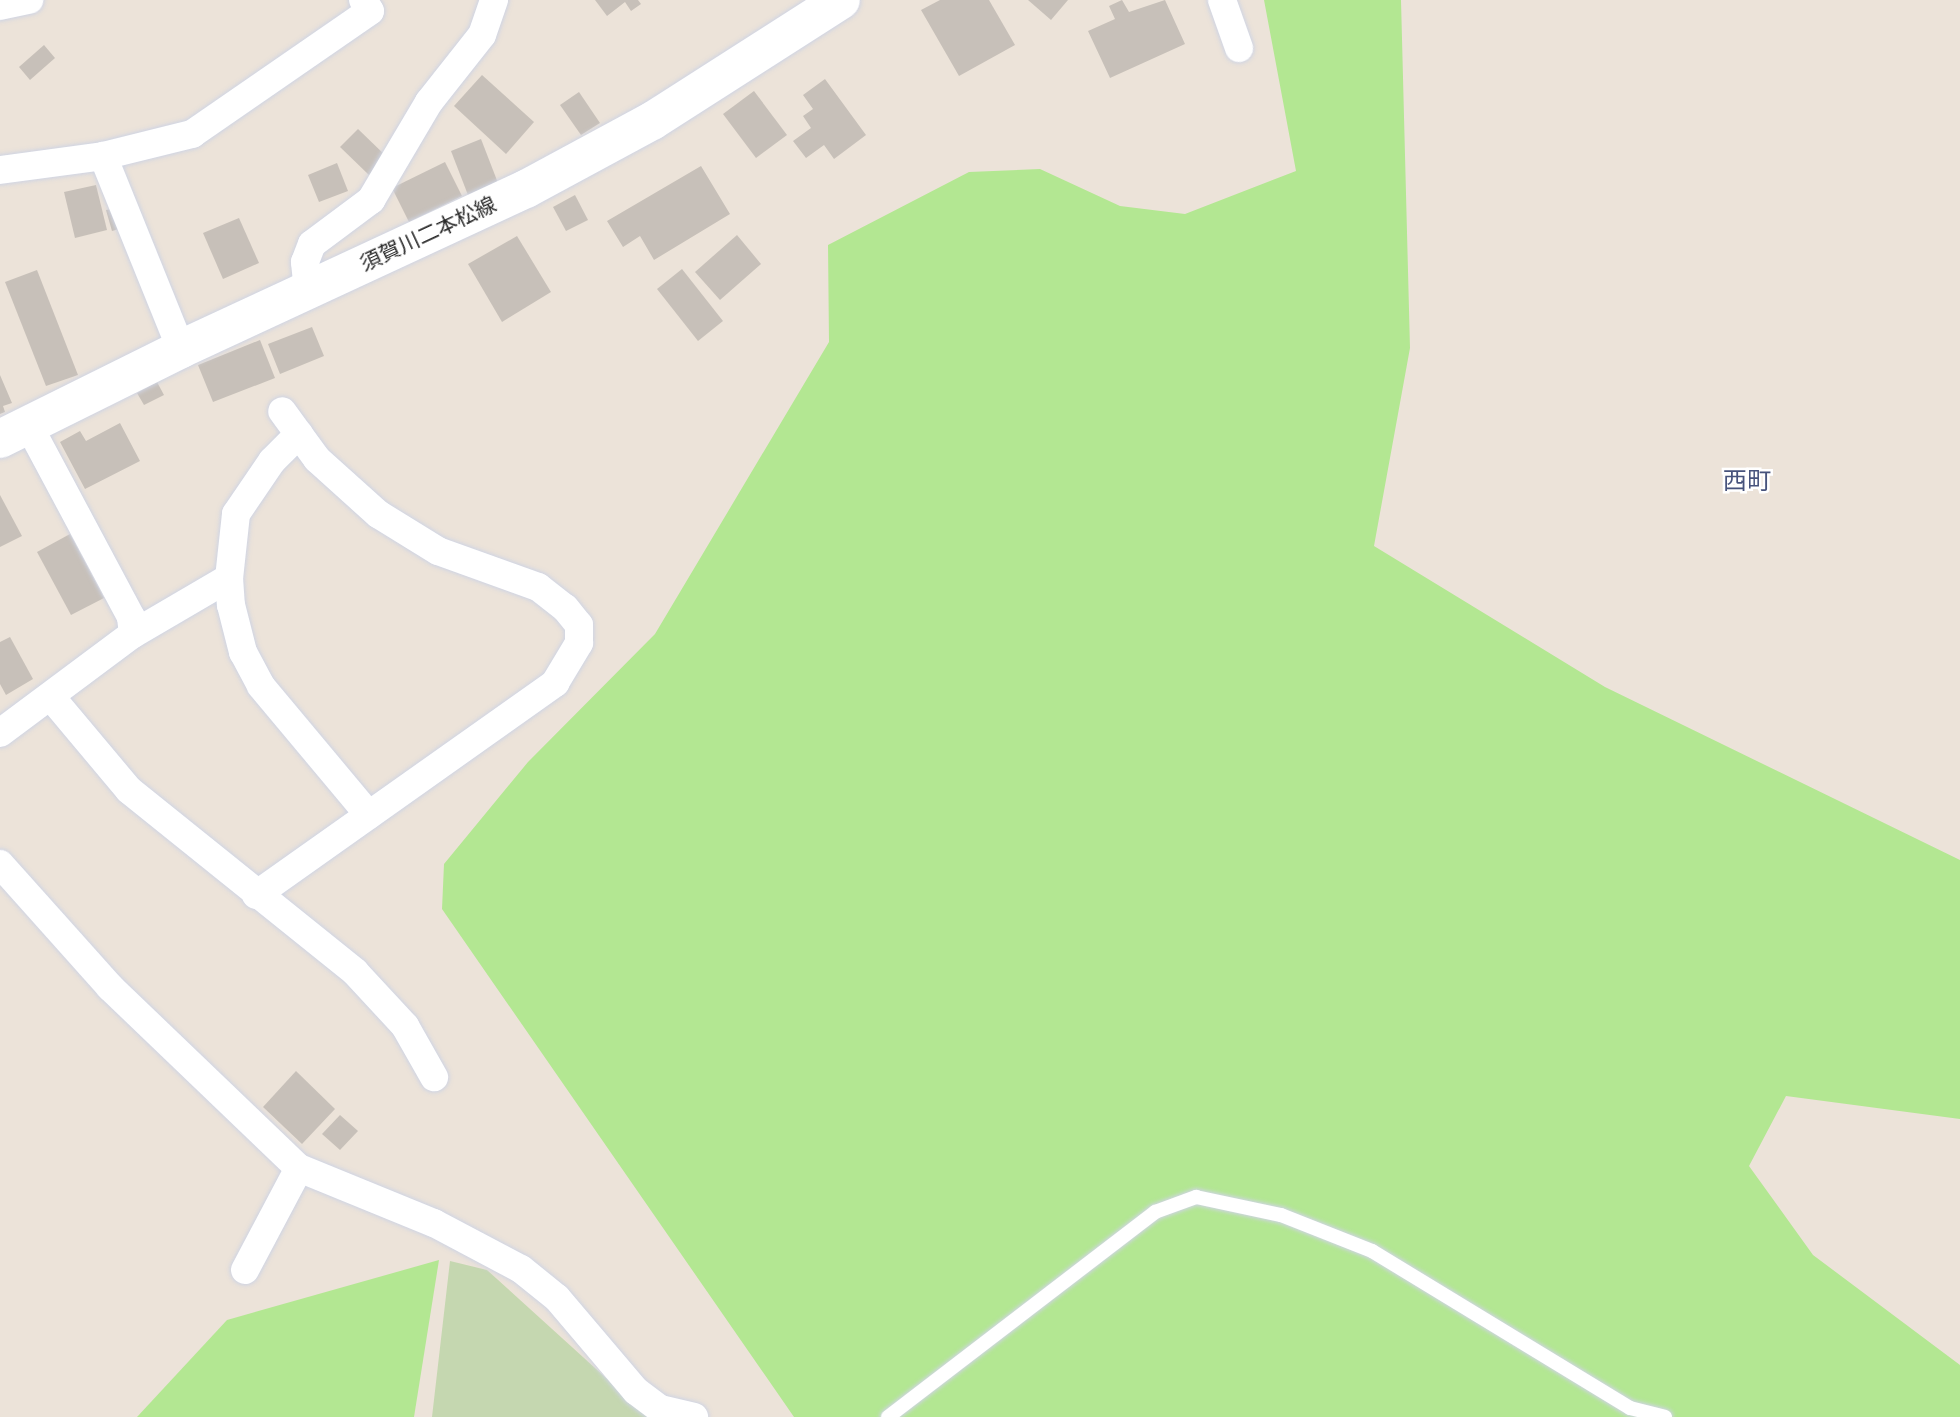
<!DOCTYPE html>
<meta charset="utf-8">
<style>
body{margin:0}
#map{position:relative;width:1960px;height:1417px;overflow:hidden;background:#ece3d9;font-family:Rubik,"Noto Sans JP",sans-serif}
div>[style]{position:absolute}
.green>*{inset:0;background:#b3e792}
.cemetery>*{inset:0;background:#c5d7b0}
.building>*{inset:0;background:#c7c0b9}
.roads{filter:drop-shadow(0 0 2px #cfd4e3) drop-shadow(0 0 2px #cfd4e3)}
.lane>*{height:14px;margin:-7px;padding:0 7px;transform-origin:7px;border-radius:7px;background:#fff}
.street>*{height:28px;margin:-14px;padding:0 14px;transform-origin:14px;border-radius:14px;background:#fff}
.secondary>*{height:38px;margin:-19px;padding:0 19px;transform-origin:19px;border-radius:19px;background:#fff}
span{translate:-50% -50%;white-space:nowrap;text-align:center;line-height:1.15;-webkit-text-stroke:5px #fff;paint-order:stroke}
.street-label{font-size:21px;color:#292929}
.quarter-label{font-size:24px;color:#47537c}
</style>
<div id="map">
<div class="green">
<i style="clip-path:polygon(1264px 0,1401px 0,1410px 348px,1374px 546px,1605px 687px,1960px 860px,1960px 1119px,1786px 1096px,1749px 1166px,1813px 1255px,1960px 1365px,1960px 1417px,794px 1417px,442px 909px,444px 864px,528px 762px,655px 634px,829px 342px,828px 245px,969px 172px,1040px 169px,1120px 206px,1185px 214px,1296px 171px)"></i>
<i style="clip-path:polygon(439px 1260px,414px 1417px,137px 1417px,227px 1320px)"></i>
</div>
<div class="cemetery">
<i style="clip-path:polygon(450px 1261px,487px 1270px,627px 1397px,657px 1417px,432px 1417px)"></i>
</div>
<div class="building">
<i style="clip-path:polygon(595px 0,638px 0,641px 4px,631px 11px,625px 2px,607px 16px)"></i>
<i style="clip-path:polygon(940px 0,989px 0,1015px 45px,959px 76px,921px 10px)"></i>
<i style="clip-path:polygon(1028px 0,1068px 0,1051px 20px)"></i>
<i style="clip-path:polygon(1122px 0,1129px 12px,1165px 0,1185px 44px,1110px 78px,1088px 31px,1115px 19px,1109px 6px)"></i>
<i style="clip-path:polygon(44px 45px,55px 58px,30px 80px,19px 67px)"></i>
<i style="clip-path:polygon(482px 75px,534px 122px,506px 154px,454px 106px)"></i>
<i style="clip-path:polygon(825px 79px,866px 135px,834px 159px,824px 145px,806px 158px,793px 141px,811px 128px,803px 116px,813px 109px,803px 95px)"></i>
<i style="clip-path:polygon(754px 91px,787px 135px,756px 158px,723px 114px)"></i>
<i style="clip-path:polygon(579px 92px,600px 123px,581px 135px,560px 105px)"></i>
<i style="clip-path:polygon(358px 129px,387px 157px,369px 175px,340px 147px)"></i>
<i style="clip-path:polygon(481px 139px,498px 183px,468px 195px,451px 151px)"></i>
<i style="clip-path:polygon(445px 162px,462px 196px,409px 222px,392px 188px)"></i>
<i style="clip-path:polygon(337px 163px,348px 191px,319px 202px,308px 175px)"></i>
<i style="clip-path:polygon(701px 166px,730px 214px,654px 260px,640px 236px,623px 247px,607px 221px)"></i>
<i style="clip-path:polygon(96px 185px,107px 230px,75px 238px,64px 192px)"></i>
<i style="clip-path:polygon(575px 195px,588px 220px,566px 231px,553px 207px)"></i>
<i style="clip-path:polygon(121px 207px,126px 227px,112px 231px,106px 210px)"></i>
<i style="clip-path:polygon(239px 218px,259px 263px,223px 279px,203px 233px)"></i>
<i style="clip-path:polygon(737px 235px,761px 264px,720px 300px,695px 272px)"></i>
<i style="clip-path:polygon(517px 236px,551px 292px,502px 322px,468px 264px)"></i>
<i style="clip-path:polygon(682px 269px,723px 321px,698px 341px,657px 289px)"></i>
<i style="clip-path:polygon(37px 270px,78px 375px,46px 386px,5px 282px)"></i>
<i style="clip-path:polygon(312px 327px,324px 356px,280px 374px,268px 344px)"></i>
<i style="clip-path:polygon(260px 340px,275px 378px,213px 402px,198px 365px)"></i>
<i style="clip-path:polygon(0 375px,12px 403px,3px 406px,5px 412px,0 414px)"></i>
<i style="clip-path:polygon(157px 382px,164px 395px,144px 405px,137px 393px)"></i>
<i style="clip-path:polygon(120px 423px,140px 461px,85px 489px,60px 442px,80px 431px,86px 441px)"></i>
<i style="clip-path:polygon(0 495px,22px 536px,0 547px)"></i>
<i style="clip-path:polygon(70px 534px,104px 598px,71px 615px,37px 552px)"></i>
<i style="clip-path:polygon(10px 637px,33px 679px,6px 695px,0 684px,0 642px)"></i>
<i style="clip-path:polygon(296px 1071px,335px 1109px,302px 1144px,263px 1107px)"></i>
<i style="clip-path:polygon(340px 1115px,358px 1131px,340px 1150px,322px 1134px)"></i>
</div>
<div class="roads">
<div class="lane">
<i style="left:888px;top:1417px;width:337px;rotate:-37.5deg"></i>
<i style="left:1155px;top:1212px;width:44px;rotate:-20.1deg"></i>
<i style="left:1196px;top:1197px;width:87px;rotate:12deg"></i>
<i style="left:1281px;top:1215px;width:98px;rotate:21.6deg"></i>
<i style="left:1372px;top:1251px;width:302px;rotate:31.3deg"></i>
<i style="left:1630px;top:1408px;width:36px;rotate:14deg"></i>
</div>
<div class="street">
<i style="left:1222px;top:0;width:51px;rotate:70.5deg"></i>
<i style="left:0;top:6px;width:30px;rotate:-12deg"></i>
<i style="left:103px;top:156px;width:208px;rotate:68deg"></i>
<i style="left:0;top:170px;width:104px;rotate:-7.7deg"></i>
<i style="left:103px;top:156px;width:92px;rotate:-13.9deg"></i>
<i style="left:192px;top:134px;width:216px;rotate:-34.6deg"></i>
<i style="left:370px;top:11px;width:13px;rotate:-122deg"></i>
<i style="left:308px;top:291px;width:29px;rotate:-96deg"></i>
<i style="left:305px;top:262px;width:19px;rotate:-69deg"></i>
<i style="left:312px;top:244px;width:74px;rotate:-36.7deg"></i>
<i style="left:371px;top:200px;width:114px;rotate:-59.4deg"></i>
<i style="left:429px;top:102px;width:85px;rotate:-51.7deg"></i>
<i style="left:482px;top:35px;width:37px;rotate:-71deg"></i>
<i style="left:299px;top:434px;width:38px;rotate:135deg"></i>
<i style="left:272px;top:461px;width:64px;rotate:124.2deg"></i>
<i style="left:236px;top:514px;width:64px;rotate:96.2deg"></i>
<i style="left:229px;top:578px;width:27px;rotate:86deg"></i>
<i style="left:231px;top:605px;width:49px;rotate:75.7deg"></i>
<i style="left:243px;top:652px;width:38px;rotate:62deg"></i>
<i style="left:261px;top:686px;width:168px;rotate:50.1deg"></i>
<i style="left:133px;top:634px;width:111px;rotate:-30.3deg"></i>
<i style="left:51px;top:697px;width:121px;rotate:50deg"></i>
<i style="left:129px;top:790px;width:290px;rotate:38.8deg"></i>
<i style="left:355px;top:972px;width:74px;rotate:47.2deg"></i>
<i style="left:405px;top:1026px;width:59px;rotate:60.4deg"></i>
<i style="left:0;top:733px;width:166px;rotate:-36.7deg"></i>
<i style="left:133px;top:634px;width:17px;rotate:-97deg"></i>
<i style="left:131px;top:617px;width:219px;rotate:-118.1deg"></i>
<i style="left:0;top:864px;width:165px;rotate:48.2deg"></i>
<i style="left:110px;top:987px;width:262px;rotate:43.8deg"></i>
<i style="left:299px;top:1168px;width:146px;rotate:22.2deg"></i>
<i style="left:434px;top:1223px;width:98px;rotate:27.9deg"></i>
<i style="left:521px;top:1269px;width:46px;rotate:38.9deg"></i>
<i style="left:557px;top:1298px;width:122px;rotate:49.7deg"></i>
<i style="left:636px;top:1391px;width:30px;rotate:37deg"></i>
<i style="left:660px;top:1409px;width:35px;rotate:13deg"></i>
<i style="left:256px;top:895px;width:367px;rotate:-35.3deg"></i>
<i style="left:555px;top:683px;width:47px;rotate:-59deg"></i>
<i style="left:579px;top:643px;width:18px;rotate:-90deg"></i>
<i style="left:579px;top:625px;width:22px;rotate:-129deg"></i>
<i style="left:565px;top:608px;width:34px;rotate:-142deg"></i>
<i style="left:538px;top:587px;width:106px;rotate:-160.2deg"></i>
<i style="left:438px;top:551px;width:70px;rotate:-148.3deg"></i>
<i style="left:378px;top:514px;width:82px;rotate:-138deg"></i>
<i style="left:317px;top:459px;width:59px;rotate:-126.1deg"></i>
<i style="left:245px;top:1270px;width:115px;rotate:-62.1deg"></i>
</div>
<div class="secondary">
<i style="left:0;top:439px;width:202px;rotate:-26.4deg"></i>
<i style="left:181px;top:349px;width:380px;rotate:-24.9deg"></i>
<i style="left:526px;top:189px;width:143px;rotate:-28.4deg"></i>
<i style="left:652px;top:121px;width:224px;rotate:-32.6deg"></i>
</div>
</div>
<div class="street-label">
<span style="left:428px;top:234px;rotate:-25deg">須賀川二本松線</span>
</div>
<div class="quarter-label">
<span style="left:1747px;top:482px">西町</span>
</div>
</div>
